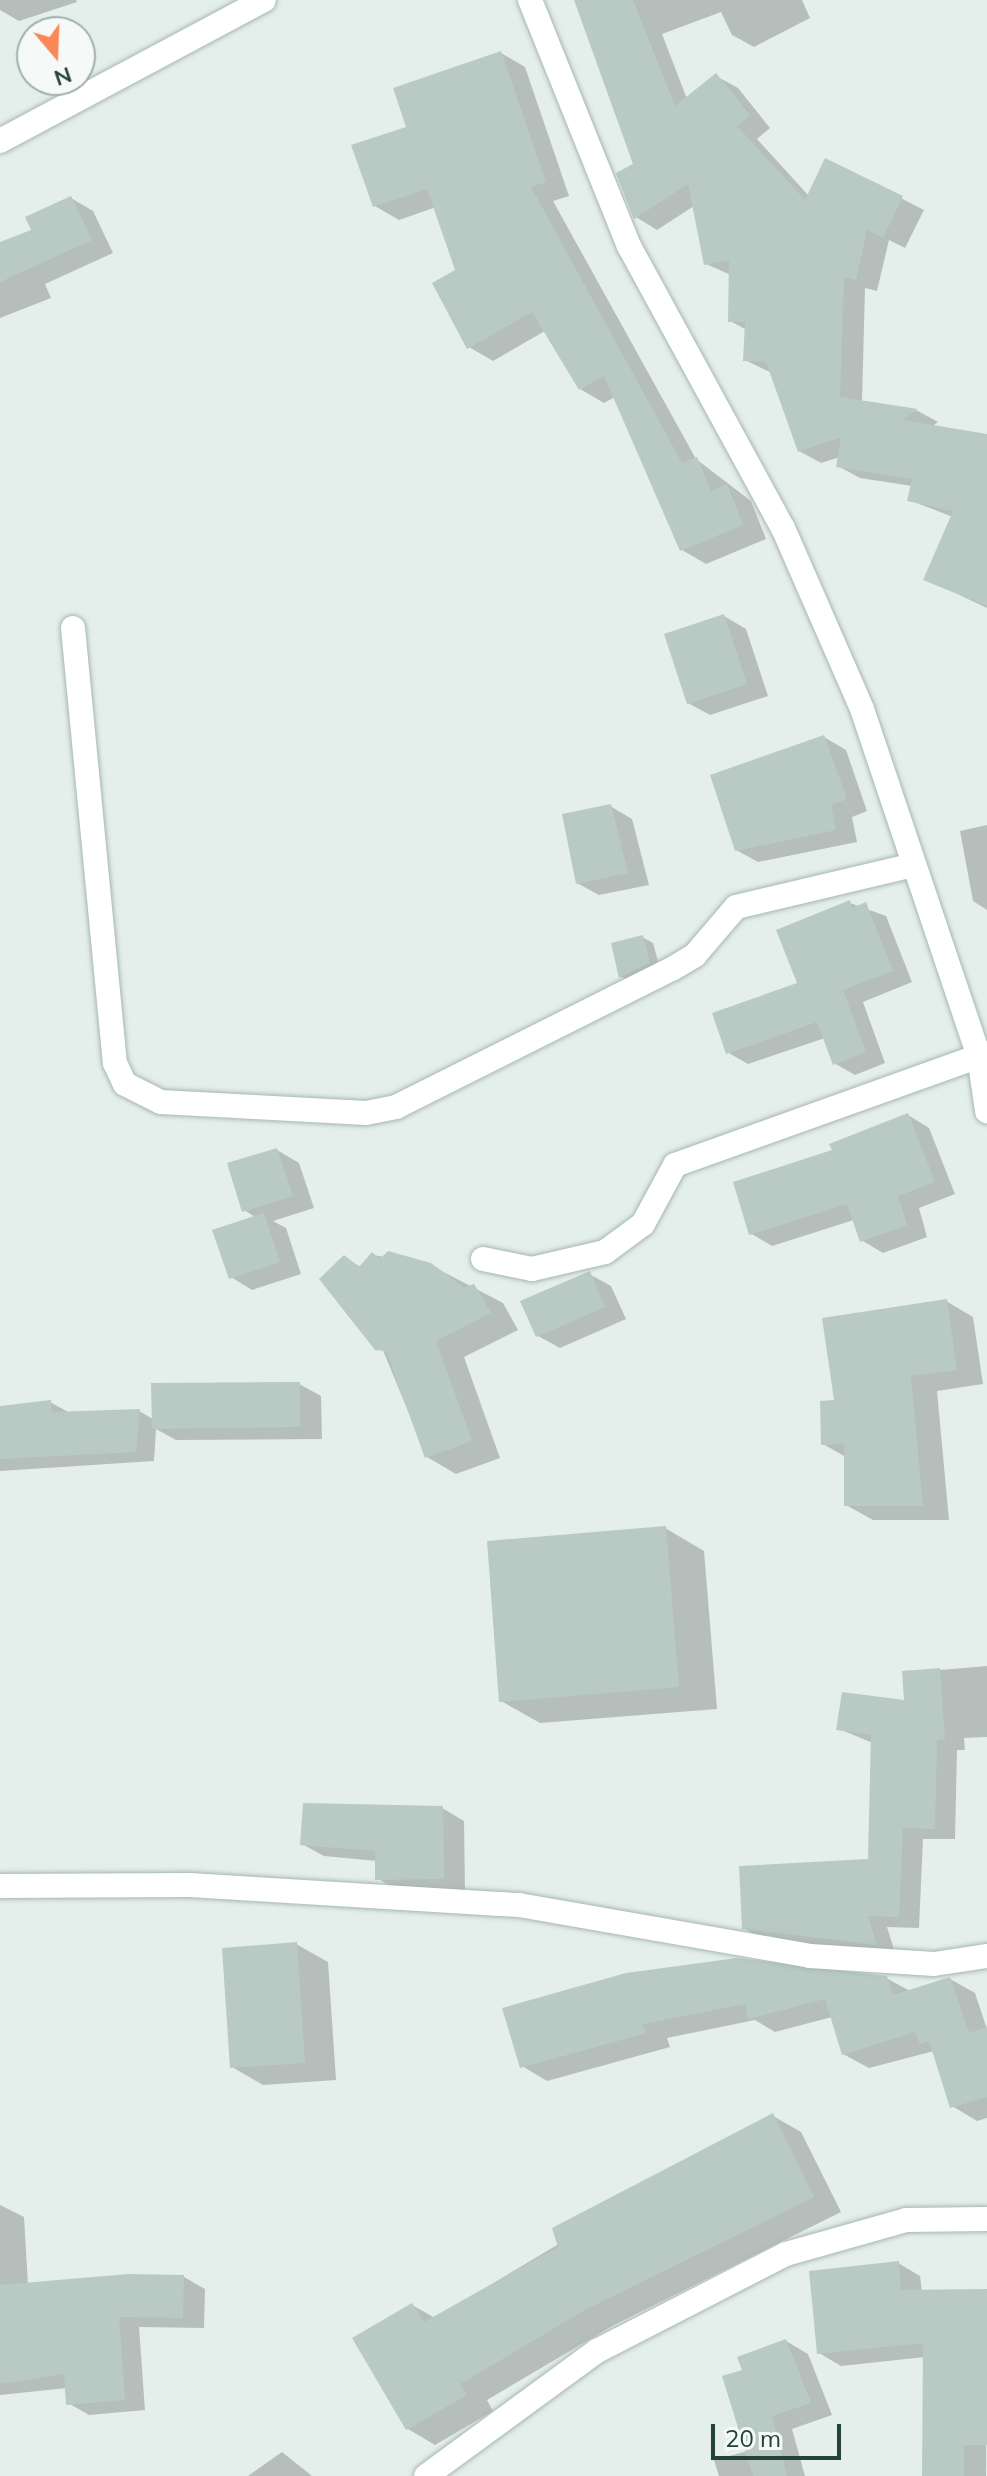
<!DOCTYPE html>
<style>
body{margin:0}
#map{position:relative;width:987px;height:2476px;overflow:hidden;background:#e4eeea;font-family:Mulish,sans-serif}
div>[style]{position:absolute}
.shadow>*{inset:0;background:#0003}
.building>*{inset:0;background:#b9cac4}
.roads{filter:drop-shadow(0 0 2px #a6b7b2) drop-shadow(0 0 2px #a6b7b2)}
.street>*{height:24px;margin:-12px;padding:0 12px;transform-origin:12px;border-radius:12px;background:#fff}
.secondary>*{height:24px;margin:-12px;padding:0 12px;transform-origin:12px;border-radius:12px;background:#fff}
span{translate:-50% -50%;white-space:nowrap;text-align:center;line-height:1.15;-webkit-text-stroke:7px #f5faf8;paint-order:stroke}
.north{position:absolute;left:16px;top:16px;width:80px;height:80px;box-sizing:border-box;background:#f5faf8;border:2px solid #a1b0ac;border-radius:50%;rotate:161deg;font-size:22px;font-weight:700;line-height:32px;text-align:center;color:#22423b}
.north::after{content:'';display:block;margin:auto;width:28px;height:36px;background:#fa8756;clip-path:polygon(50% 0,100% 100%,50% 72%,0 100%)}
.scale{position:absolute;left:711px;top:2424px;width:130px;height:36px;box-sizing:border-box;border:4px solid #22423b;border-top:0;padding-left:10px;font-size:24px;line-height:28px;white-space:nowrap;color:#22423b;-webkit-text-stroke:6px #f5faf8;paint-order:stroke}
</style>
<div id="map">
<div class="shadow">
<i style="clip-path:polygon(0 0,76px 0,77px 2px,19px 21px,0 10px)"></i>
<i style="clip-path:polygon(576px 0,802px 0,810px 18px,754px 47px,732px 35px,721px 12px,662px 34px,687px 99px,716px 76px,738px 88px,770px 128px,757px 139px,809px 196px,826px 160px,924px 210px,905px 248px,889px 240px,877px 291px,865px 288px,862px 402px,918px 411px,938px 422px,930px 428px,987px 441px,987px 608px,926px 579px,953px 517px,909px 500px,912px 486px,860px 478px,838px 466px,840px 457px,821px 463px,799px 451px,772px 373px,745px 360px,747px 330px,730px 321px,731px 275px,706px 264px,694px 206px,657px 230px,636px 217px,635px 165px)"></i>
<i style="clip-path:polygon(501px 53px,525px 67px,569px 196px,553px 201px,696px 459px,751px 501px,766px 539px,706px 564px,682px 550px,615px 397px,604px 403px,580px 389px,545px 331px,493px 361px,469px 347px,458px 271px,436px 207px,399px 220px,375px 206px,408px 128px)"></i>
<i style="clip-path:polygon(71px 198px,93px 211px,113px 253px,45px 284px,51px 298px,0 318px,0 244px,33px 231px)"></i>
<i style="clip-path:polygon(724px 616px,746px 629px,768px 696px,710px 715px,688px 703px)"></i>
<i style="clip-path:polygon(824px 737px,846px 750px,867px 811px,852px 817px,857px 842px,758px 862px,736px 850px)"></i>
<i style="clip-path:polygon(610px 806px,632px 819px,649px 885px,599px 895px,577px 883px)"></i>
<i style="clip-path:polygon(987px 825px,987px 910px,973px 901px,960px 831px)"></i>
<i style="clip-path:polygon(850px 903px,886px 916px,912px 982px,863px 1002px,885px 1063px,855px 1075px,834px 1063px,825px 1038px,748px 1064px,727px 1052px,800px 984px)"></i>
<i style="clip-path:polygon(642px 937px,653px 943px,660px 969px,631px 982px,620px 976px)"></i>
<i style="clip-path:polygon(908px 1115px,929px 1128px,955px 1194px,919px 1208px,927px 1237px,883px 1253px,861px 1240px,854px 1220px,772px 1246px,750px 1233px)"></i>
<i style="clip-path:polygon(277px 1150px,299px 1163px,314px 1208px,273px 1221px,286px 1228px,301px 1274px,252px 1290px,231px 1277px,257px 1218px,244px 1210px)"></i>
<i style="clip-path:polygon(373px 1255px,430px 1265px,503px 1303px,518px 1330px,464px 1357px,500px 1458px,456px 1474px,427px 1457px,345px 1258px,361px 1267px)"></i>
<i style="clip-path:polygon(589px 1274px,611px 1286px,626px 1319px,560px 1348px,538px 1336px)"></i>
<i style="clip-path:polygon(946px 1301px,973px 1317px,983px 1384px,937px 1391px,949px 1520px,873px 1520px,846px 1505px,846px 1457px,823px 1444px,836px 1402px)"></i>
<i style="clip-path:polygon(299px 1384px,321px 1396px,322px 1439px,176px 1440px,156px 1429px,154px 1461px,0 1471px,0 1408px,50px 1402px,70px 1413px,139px 1411px,153px 1419px)"></i>
<i style="clip-path:polygon(665px 1528px,704px 1551px,717px 1709px,540px 1723px,501px 1701px)"></i>
<i style="clip-path:polygon(987px 1666px,987px 1737px,964px 1738px,965px 1750px,957px 1750px,955px 1839px,923px 1839px,919px 1928px,887px 1927px,896px 1956px,764px 1940px,744px 1928px,870px 1861px,873px 1743px,839px 1729px,906px 1703px,904px 1673px)"></i>
<i style="clip-path:polygon(442px 1808px,464px 1821px,465px 1890px,399px 1891px,377px 1878px,377px 1861px,324px 1856px,302px 1844px)"></i>
<i style="clip-path:polygon(296px 1944px,328px 1962px,336px 2080px,263px 2085px,232px 2067px)"></i>
<i style="clip-path:polygon(886px 1978px,910px 1991px,950px 1979px,975px 1993px,987px 2029px,987px 2118px,977px 2121px,952px 2106px,934px 2051px,869px 2068px,843px 2054px,832px 2017px,775px 2032px,755px 2020px,667px 2038px,670px 2047px,547px 2081px,522px 2066px,504px 2009px)"></i>
<i style="clip-path:polygon(773px 2116px,801px 2132px,841px 2212px,614px 2325px,487px 2400px,493px 2411px,435px 2445px,408px 2429px,412px 2305px,435px 2318px)"></i>
<i style="clip-path:polygon(0 2205px,24px 2217px,28px 2285px,184px 2277px,205px 2289px,204px 2328px,139px 2327px,145px 2410px,89px 2415px,68px 2403px,67px 2388px,0 2395px)"></i>
<i style="clip-path:polygon(898px 2263px,920px 2276px,922px 2292px,987px 2291px,986px 2476px,924px 2476px,925px 2357px,841px 2366px,819px 2353px)"></i>
<i style="clip-path:polygon(786px 2341px,808px 2354px,832px 2415px,792px 2429px,805px 2476px,719px 2476px,714px 2460px,748px 2451px,744px 2371px)"></i>
<i style="clip-path:polygon(282px 2452px,312px 2476px,248px 2476px)"></i>
</div>
<div class="building">
<i style="clip-path:polygon(574px 0,633px 0,675px 106px,716px 73px,750px 115px,737px 126px,805px 200px,825px 158px,903px 196px,883px 238px,867px 230px,856px 280px,844px 277px,840px 397px,918px 409px,903px 420px,987px 434px,987px 606px,923px 580px,953px 511px,907px 501px,912px 479px,836px 467px,841px 437px,798px 452px,766px 362px,743px 361px,745px 322px,728px 322px,729px 260px,704px 265px,688px 184px,634px 219px,616px 173px,633px 164px)"></i>
<i style="clip-path:polygon(501px 51px,546px 182px,531px 187px,682px 463px,697px 457px,711px 491px,727px 484px,743px 525px,680px 551px,604px 376px,579px 390px,532px 312px,467px 349px,432px 283px,455px 270px,427px 189px,373px 207px,351px 145px,406px 127px,393px 88px)"></i>
<i style="clip-path:polygon(71px 196px,92px 240px,0 282px,0 242px,31px 230px,25px 217px)"></i>
<i style="clip-path:polygon(724px 614px,747px 684px,687px 704px,664px 634px)"></i>
<i style="clip-path:polygon(824px 735px,847px 799px,831px 805px,836px 830px,735px 851px,710px 775px)"></i>
<i style="clip-path:polygon(611px 804px,628px 873px,576px 884px,562px 814px)"></i>
<i style="clip-path:polygon(850px 900px,852px 908px,866px 902px,893px 971px,843px 990px,866px 1052px,833px 1065px,817px 1022px,726px 1054px,712px 1013px,797px 983px,776px 930px)"></i>
<i style="clip-path:polygon(643px 935px,650px 963px,619px 978px,611px 943px)"></i>
<i style="clip-path:polygon(908px 1113px,935px 1182px,898px 1196px,907px 1225px,860px 1242px,847px 1204px,749px 1235px,733px 1182px,832px 1150px,829px 1144px)"></i>
<i style="clip-path:polygon(277px 1148px,293px 1196px,242px 1212px,227px 1163px)"></i>
<i style="clip-path:polygon(264px 1213px,280px 1262px,229px 1279px,212px 1230px)"></i>
<i style="clip-path:polygon(388px 1251px,431px 1263px,464px 1288px,474px 1284px,491px 1313px,436px 1341px,472px 1441px,425px 1458px,386px 1351px,375px 1350px,319px 1279px,344px 1255px,359px 1267px,372px 1252px,380px 1259px)"></i>
<i style="clip-path:polygon(590px 1271px,605px 1307px,536px 1337px,520px 1301px)"></i>
<i style="clip-path:polygon(947px 1299px,957px 1370px,911px 1376px,923px 1506px,844px 1506px,844px 1444px,821px 1445px,820px 1401px,834px 1400px,822px 1318px)"></i>
<i style="clip-path:polygon(300px 1382px,300px 1427px,152px 1429px,151px 1383px)"></i>
<i style="clip-path:polygon(51px 1400px,52px 1412px,140px 1409px,136px 1452px,0 1459px,0 1406px)"></i>
<i style="clip-path:polygon(666px 1526px,679px 1687px,499px 1702px,487px 1541px)"></i>
<i style="clip-path:polygon(940px 1668px,945px 1739px,937px 1740px,935px 1829px,903px 1828px,899px 1917px,868px 1916px,877px 1945px,742px 1929px,739px 1866px,868px 1859px,871px 1735px,836px 1730px,842px 1692px,904px 1700px,902px 1671px)"></i>
<i style="clip-path:polygon(303px 1803px,443px 1806px,444px 1879px,375px 1880px,375px 1851px,300px 1845px)"></i>
<i style="clip-path:polygon(297px 1942px,305px 2063px,230px 2068px,222px 1948px)"></i>
<i style="clip-path:polygon(737px 1958px,887px 1976px,893px 1995px,950px 1977px,969px 2033px,987px 2027px,987px 2097px,950px 2108px,929px 2041px,920px 2044px,915px 2032px,842px 2055px,825px 1999px,748px 2019px,745px 2004px,643px 2024px,646px 2033px,520px 2068px,502px 2008px,626px 1973px)"></i>
<i style="clip-path:polygon(773px 2113px,814px 2197px,585px 2310px,460px 2384px,467px 2395px,406px 2430px,352px 2338px,412px 2303px,424px 2322px,558px 2247px,552px 2228px)"></i>
<i style="clip-path:polygon(899px 2261px,901px 2290px,987px 2289px,987px 2445px,964px 2445px,964px 2476px,922px 2476px,923px 2343px,817px 2354px,809px 2271px)"></i>
<i style="clip-path:polygon(128px 2274px,184px 2275px,183px 2318px,119px 2317px,125px 2400px,66px 2405px,64px 2374px,0 2384px,0 2285px)"></i>
<i style="clip-path:polygon(786px 2339px,811px 2403px,772px 2416px,787px 2476px,753px 2476px,722px 2376px,742px 2370px,737px 2357px)"></i>
</div>
<div class="roads">
<div class="street">
<i style="left:73px;top:628px;width:437px;rotate:84.5deg"></i>
<i style="left:115px;top:1063px;width:23px;rotate:65deg"></i>
<i style="left:125px;top:1084px;width:40px;rotate:26.6deg"></i>
<i style="left:161px;top:1102px;width:205px;rotate:3.1deg"></i>
<i style="left:366px;top:1113px;width:31px;rotate:-11deg"></i>
<i style="left:396px;top:1107px;width:309px;rotate:-26.6deg"></i>
<i style="left:672px;top:969px;width:27px;rotate:-31deg"></i>
<i style="left:695px;top:955px;width:63px;rotate:-49.5deg"></i>
<i style="left:736px;top:907px;width:183px;rotate:-13.3deg"></i>
<i style="left:483px;top:1259px;width:50px;rotate:11.5deg"></i>
<i style="left:532px;top:1269px;width:75px;rotate:-13.1deg"></i>
<i style="left:605px;top:1252px;width:47px;rotate:-36.4deg"></i>
<i style="left:643px;top:1224px;width:67px;rotate:-61.5deg"></i>
<i style="left:675px;top:1165px;width:331px;rotate:-19.7deg"></i>
<i style="left:0;top:1886px;width:190px;rotate:-0.3deg"></i>
<i style="left:190px;top:1885px;width:330px;rotate:3.5deg"></i>
<i style="left:519px;top:1905px;width:295px;rotate:9.9deg"></i>
<i style="left:810px;top:1956px;width:124px;rotate:3.7deg"></i>
<i style="left:934px;top:1964px;width:54px;rotate:-8.6deg"></i>
</div>
<div class="secondary">
<i style="left:530px;top:0;width:265px;rotate:68.1deg"></i>
<i style="left:629px;top:246px;width:321px;rotate:61.4deg"></i>
<i style="left:783px;top:528px;width:197px;rotate:66.4deg"></i>
<i style="left:862px;top:709px;width:366px;rotate:71.4deg"></i>
<i style="left:979px;top:1056px;width:56px;rotate:81.7deg"></i>
<i style="left:0;top:141px;width:299px;rotate:-28.1deg"></i>
<i style="left:426px;top:2476px;width:212px;rotate:-36.2deg"></i>
<i style="left:597px;top:2351px;width:212px;rotate:-27.2deg"></i>
<i style="left:786px;top:2254px;width:125px;rotate:-15.8deg"></i>
<i style="left:906px;top:2220px;width:81px;rotate:-0.7deg"></i>
</div>
</div>
<div class="north">N</div>
<div class="scale">20 m</div>
</div>
